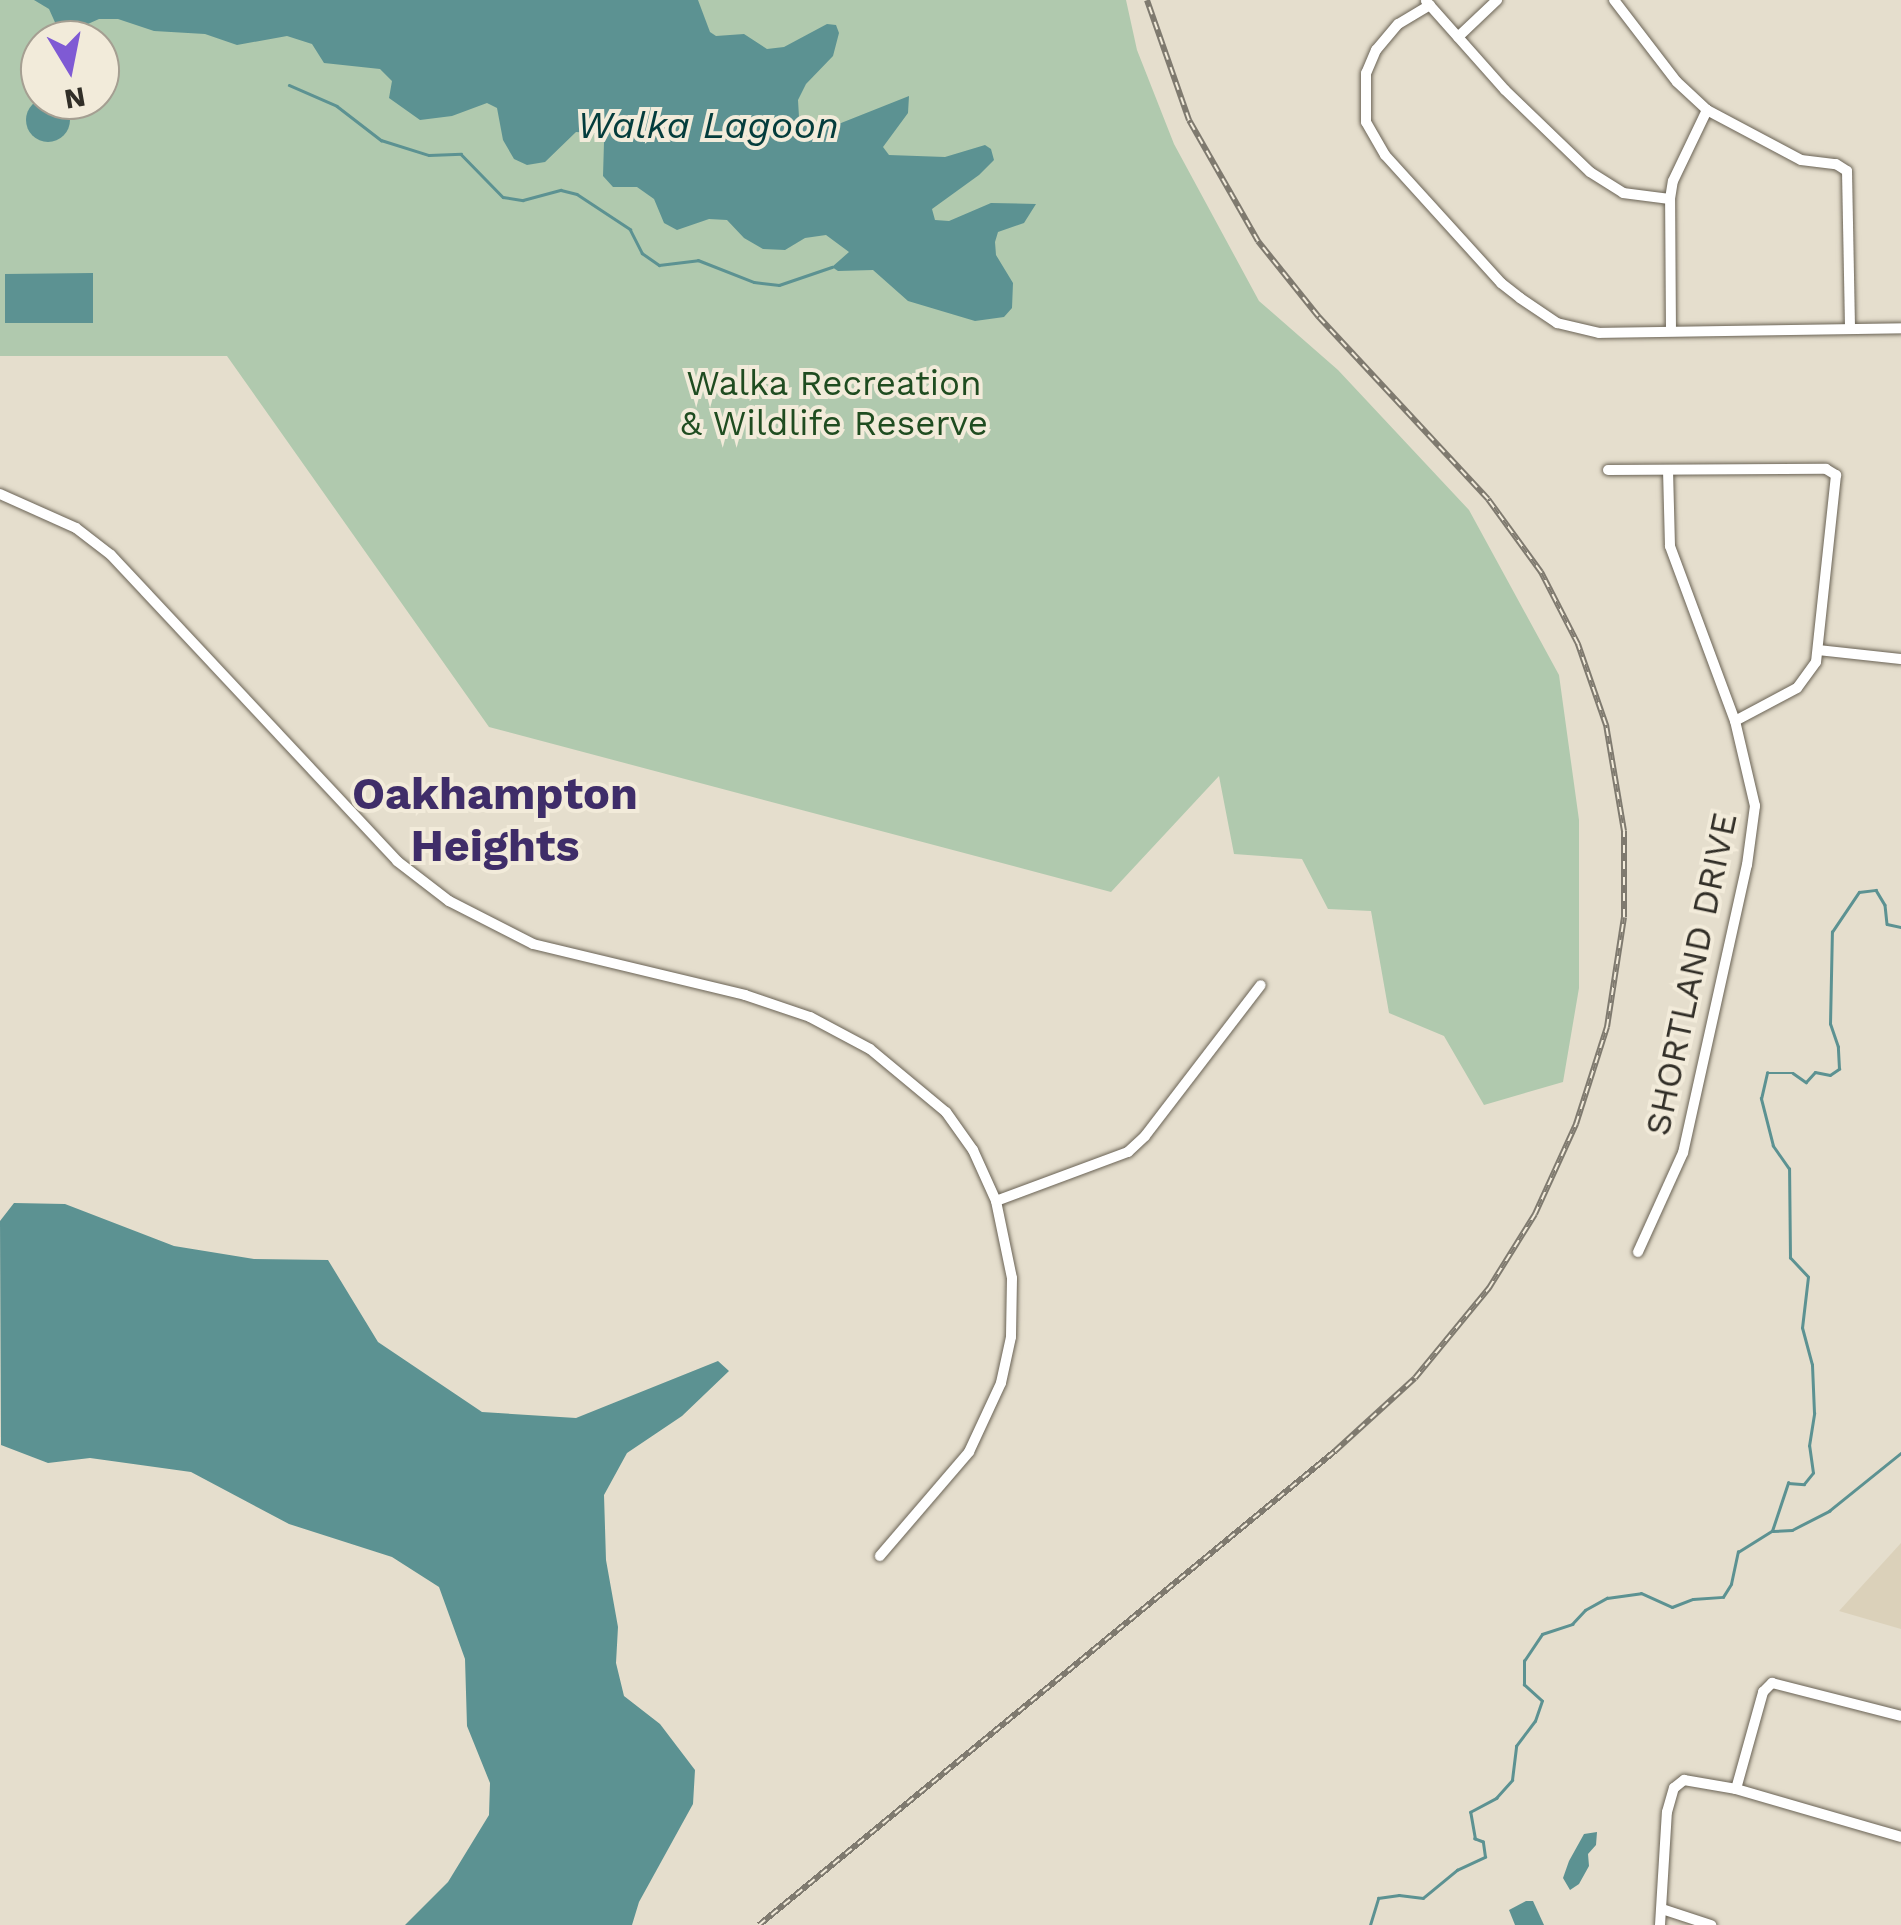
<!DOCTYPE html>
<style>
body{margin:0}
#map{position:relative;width:1901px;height:1925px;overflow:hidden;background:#e5decd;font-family:"Work Sans",sans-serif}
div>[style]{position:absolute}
.built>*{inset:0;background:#dbd1ba}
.green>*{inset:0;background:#b0c9ae}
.water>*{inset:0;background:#5c9292}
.round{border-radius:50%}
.stream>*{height:2.5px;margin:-1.25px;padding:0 1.25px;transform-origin:1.25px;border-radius:1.25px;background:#5c9292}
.roads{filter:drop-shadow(0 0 2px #6a6355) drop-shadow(0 0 2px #6a6355)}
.street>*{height:10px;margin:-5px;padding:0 5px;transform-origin:5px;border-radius:5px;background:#fff}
.rail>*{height:6px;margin-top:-3px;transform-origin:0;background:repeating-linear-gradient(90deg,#f2ebda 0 8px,#7f7a6f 0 16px);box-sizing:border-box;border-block:2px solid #7f7a6f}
span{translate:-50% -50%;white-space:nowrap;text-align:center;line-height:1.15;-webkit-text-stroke:8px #f2ebda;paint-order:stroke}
.park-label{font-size:35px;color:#1f4c20}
.street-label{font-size:35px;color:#312e27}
.water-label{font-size:38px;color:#043c3c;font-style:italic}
.district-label{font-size:45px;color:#3f2d69;font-weight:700}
.north{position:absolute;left:20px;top:20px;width:100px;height:100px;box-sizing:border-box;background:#f2ebda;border:2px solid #a59f92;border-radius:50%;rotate:170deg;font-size:28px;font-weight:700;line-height:40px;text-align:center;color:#312e27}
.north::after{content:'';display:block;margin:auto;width:35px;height:45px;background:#7f5ad4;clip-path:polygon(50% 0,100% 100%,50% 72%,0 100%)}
</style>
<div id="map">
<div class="built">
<i style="clip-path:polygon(1901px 1543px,1901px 1629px,1839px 1611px)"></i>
</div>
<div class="green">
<i style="clip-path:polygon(evenodd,0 0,1126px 0,1137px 50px,1174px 144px,1259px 301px,1338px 370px,1469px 510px,1559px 675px,1579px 820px,1579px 988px,1563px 1082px,1484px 1105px,1444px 1036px,1389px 1013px,1371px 911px,1328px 909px,1302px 859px,1234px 854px,1219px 776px,1111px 892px,489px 727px,227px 356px,0 356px,0 0,40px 40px,100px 40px,100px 100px,40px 100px,40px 40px)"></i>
</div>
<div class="water">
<i style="clip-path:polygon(34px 0,698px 0,710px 32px,716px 36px,744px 34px,767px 49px,784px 47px,827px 24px,836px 25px,839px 33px,833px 56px,806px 84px,798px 100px,799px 117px,820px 128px,836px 125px,909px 96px,908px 113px,883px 147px,889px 155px,945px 157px,985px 145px,991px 149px,994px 160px,979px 175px,932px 209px,935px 220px,949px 221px,991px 203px,1036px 204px,1024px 223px,998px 232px,995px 242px,996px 255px,1013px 283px,1012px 308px,1004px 317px,975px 321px,908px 301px,873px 270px,838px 271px,832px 267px,849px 252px,826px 235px,805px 238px,785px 250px,763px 249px,744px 238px,727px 220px,709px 219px,677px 230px,664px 223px,654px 199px,637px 187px,613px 187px,603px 176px,604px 142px,593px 133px,576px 132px,545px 162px,527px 165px,514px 159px,503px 140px,497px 108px,487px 103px,452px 116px,420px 120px,389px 98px,392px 81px,380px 69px,324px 63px,312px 44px,287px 36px,237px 45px,205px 34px,154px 31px,118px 19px,99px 19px,70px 32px,58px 29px,49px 9px)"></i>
<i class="round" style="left:26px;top:98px;width:44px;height:44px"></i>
<i style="clip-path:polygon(93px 273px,93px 323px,5px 323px,5px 274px)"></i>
<i style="clip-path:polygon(14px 1203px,65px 1204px,174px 1246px,254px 1259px,328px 1260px,378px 1342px,482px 1412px,576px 1418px,718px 1361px,729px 1371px,682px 1416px,627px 1453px,604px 1495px,606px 1560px,618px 1627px,616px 1663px,624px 1696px,660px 1724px,695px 1770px,693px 1804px,639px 1902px,632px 1925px,405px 1925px,448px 1882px,489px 1815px,490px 1783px,467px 1726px,465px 1659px,439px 1587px,392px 1557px,289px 1524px,191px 1472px,90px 1458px,48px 1463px,1px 1445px,0 1221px)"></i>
<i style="clip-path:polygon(1597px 1832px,1596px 1845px,1588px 1854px,1589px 1866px,1579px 1884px,1570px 1890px,1563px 1878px,1569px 1861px,1584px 1834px)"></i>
<i style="clip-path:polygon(1526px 1901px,1533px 1901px,1544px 1925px,1515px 1925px,1509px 1910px)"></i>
</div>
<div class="stream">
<i style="left:289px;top:85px;width:52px;rotate:23.6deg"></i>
<i style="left:337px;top:106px;width:56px;rotate:37.7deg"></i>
<i style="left:381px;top:140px;width:50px;rotate:17.4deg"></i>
<i style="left:429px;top:155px;width:32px;rotate:-2deg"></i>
<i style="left:461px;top:154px;width:60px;rotate:45.7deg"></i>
<i style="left:503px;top:197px;width:20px;rotate:9deg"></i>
<i style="left:523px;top:200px;width:39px;rotate:-15deg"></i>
<i style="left:561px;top:190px;width:16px;rotate:14deg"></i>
<i style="left:577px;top:194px;width:64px;rotate:33.4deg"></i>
<i style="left:630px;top:229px;width:27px;rotate:63deg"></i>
<i style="left:642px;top:253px;width:21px;rotate:35deg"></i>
<i style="left:659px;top:265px;width:39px;rotate:-7deg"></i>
<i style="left:698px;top:260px;width:60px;rotate:21.4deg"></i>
<i style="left:754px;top:282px;width:25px;rotate:7deg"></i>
<i style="left:779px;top:285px;width:56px;rotate:-18.8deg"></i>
<i style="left:1773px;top:1531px;width:19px;rotate:-3deg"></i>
<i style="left:1792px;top:1530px;width:42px;rotate:-27.2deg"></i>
<i style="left:1829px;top:1511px;width:92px;rotate:-38.9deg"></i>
<i style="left:1370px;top:1925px;width:28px;rotate:-73deg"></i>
<i style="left:1378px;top:1898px;width:21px;rotate:-8deg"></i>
<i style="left:1399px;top:1895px;width:24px;rotate:7deg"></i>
<i style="left:1423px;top:1898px;width:44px;rotate:-39.5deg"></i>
<i style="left:1457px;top:1870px;width:31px;rotate:-25deg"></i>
<i style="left:1485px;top:1857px;width:15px;rotate:-98deg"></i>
<i style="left:1483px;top:1842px;width:9px;rotate:-159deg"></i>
<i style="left:1475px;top:1839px;width:27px;rotate:-100deg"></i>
<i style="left:1470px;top:1812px;width:30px;rotate:-28deg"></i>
<i style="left:1496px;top:1798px;width:24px;rotate:-48deg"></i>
<i style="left:1512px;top:1780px;width:34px;rotate:-83deg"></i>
<i style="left:1516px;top:1746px;width:31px;rotate:-53deg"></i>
<i style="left:1535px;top:1721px;width:21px;rotate:-71deg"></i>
<i style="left:1542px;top:1701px;width:24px;rotate:-138deg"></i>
<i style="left:1524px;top:1685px;width:24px;rotate:-90deg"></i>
<i style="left:1524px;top:1661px;width:32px;rotate:-56deg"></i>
<i style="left:1542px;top:1634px;width:32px;rotate:-18deg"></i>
<i style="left:1572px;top:1624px;width:19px;rotate:-47deg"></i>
<i style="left:1585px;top:1610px;width:25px;rotate:-29deg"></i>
<i style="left:1607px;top:1598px;width:34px;rotate:-8deg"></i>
<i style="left:1641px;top:1593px;width:34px;rotate:24deg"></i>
<i style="left:1672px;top:1607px;width:22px;rotate:-21deg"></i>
<i style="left:1693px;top:1599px;width:30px;rotate:-4deg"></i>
<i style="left:1723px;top:1597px;width:15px;rotate:-58deg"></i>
<i style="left:1731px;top:1584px;width:33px;rotate:-78deg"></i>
<i style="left:1738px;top:1552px;width:40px;rotate:-32deg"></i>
<i style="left:1772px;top:1531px;width:51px;rotate:-71.6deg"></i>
<i style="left:1788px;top:1483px;width:16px;rotate:4deg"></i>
<i style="left:1804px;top:1484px;width:14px;rotate:-51deg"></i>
<i style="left:1813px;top:1473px;width:27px;rotate:-98deg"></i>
<i style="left:1809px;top:1446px;width:33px;rotate:-81deg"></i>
<i style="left:1814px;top:1413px;width:48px;rotate:-92.4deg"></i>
<i style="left:1812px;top:1365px;width:38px;rotate:-105deg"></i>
<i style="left:1802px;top:1328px;width:51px;rotate:-83.3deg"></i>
<i style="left:1808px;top:1277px;width:26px;rotate:-133deg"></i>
<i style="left:1790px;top:1258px;width:89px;rotate:-90.6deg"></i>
<i style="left:1789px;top:1169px;width:28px;rotate:-125deg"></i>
<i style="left:1773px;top:1146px;width:49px;rotate:-104.3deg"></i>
<i style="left:1761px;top:1099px;width:27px;rotate:-77deg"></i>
<i style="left:1767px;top:1073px;width:26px"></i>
<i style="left:1793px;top:1073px;width:16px;rotate:35deg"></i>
<i style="left:1806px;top:1082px;width:13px;rotate:-48deg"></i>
<i style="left:1815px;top:1072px;width:15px;rotate:11deg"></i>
<i style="left:1830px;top:1075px;width:11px;rotate:-34deg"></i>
<i style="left:1839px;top:1069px;width:22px;rotate:-93deg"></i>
<i style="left:1838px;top:1047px;width:24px;rotate:-109deg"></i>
<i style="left:1830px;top:1024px;width:92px;rotate:-88.8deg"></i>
<i style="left:1832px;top:932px;width:48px;rotate:-56deg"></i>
<i style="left:1859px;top:892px;width:17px;rotate:-7deg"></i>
<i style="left:1876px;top:890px;width:17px;rotate:59deg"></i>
<i style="left:1885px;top:905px;width:19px;rotate:84deg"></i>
<i style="left:1887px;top:924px;width:14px;rotate:12deg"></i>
</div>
<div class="roads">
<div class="street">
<i style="left:1614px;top:0;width:103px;rotate:52.5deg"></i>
<i style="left:1677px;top:82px;width:41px;rotate:43deg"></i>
<i style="left:1707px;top:110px;width:106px;rotate:28deg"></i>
<i style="left:1801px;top:160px;width:35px;rotate:7deg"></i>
<i style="left:1836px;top:164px;width:13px;rotate:32deg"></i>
<i style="left:1847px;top:171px;width:157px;rotate:88.9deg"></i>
<i style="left:1426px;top:1px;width:119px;rotate:48.4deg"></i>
<i style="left:1505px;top:90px;width:118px;rotate:44deg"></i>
<i style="left:1590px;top:172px;width:39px;rotate:32deg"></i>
<i style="left:1623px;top:193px;width:47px;rotate:7.3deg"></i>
<i style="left:1430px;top:5px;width:37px;rotate:149deg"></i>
<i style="left:1398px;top:24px;width:34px;rotate:130deg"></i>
<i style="left:1376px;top:50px;width:25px;rotate:113deg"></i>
<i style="left:1366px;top:73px;width:49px;rotate:90deg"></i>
<i style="left:1366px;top:122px;width:38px;rotate:60deg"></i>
<i style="left:1385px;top:155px;width:173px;rotate:47.8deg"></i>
<i style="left:1501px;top:283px;width:24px;rotate:38deg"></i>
<i style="left:1520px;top:298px;width:45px;rotate:34deg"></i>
<i style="left:1557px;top:323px;width:43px;rotate:13.4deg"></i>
<i style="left:1599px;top:333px;width:302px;rotate:-0.9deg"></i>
<i style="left:1458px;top:37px;width:54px;rotate:-43.5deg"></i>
<i style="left:1671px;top:331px;width:132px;rotate:-90.4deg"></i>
<i style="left:1670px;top:199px;width:18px;rotate:-81deg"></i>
<i style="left:1673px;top:181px;width:79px;rotate:-64.4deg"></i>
<i style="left:1608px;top:470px;width:218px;rotate:-0.3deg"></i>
<i style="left:1826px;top:469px;width:12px;rotate:31deg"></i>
<i style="left:1836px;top:475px;width:188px;rotate:96.1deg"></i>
<i style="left:1816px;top:662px;width:32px;rotate:126deg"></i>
<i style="left:1797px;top:688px;width:70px;rotate:152deg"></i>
<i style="left:0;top:494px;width:83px;rotate:24.1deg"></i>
<i style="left:76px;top:528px;width:44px;rotate:37.6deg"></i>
<i style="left:111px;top:555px;width:419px;rotate:46.9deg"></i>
<i style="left:397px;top:861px;width:66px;rotate:37.6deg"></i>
<i style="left:449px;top:901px;width:94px;rotate:27.1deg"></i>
<i style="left:533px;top:944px;width:218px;rotate:13.5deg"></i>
<i style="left:745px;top:995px;width:69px;rotate:18.7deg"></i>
<i style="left:810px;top:1017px;width:68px;rotate:28.1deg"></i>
<i style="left:870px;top:1049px;width:99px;rotate:39.7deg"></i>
<i style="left:946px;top:1112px;width:47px;rotate:54.6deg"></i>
<i style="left:973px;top:1150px;width:56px;rotate:65.7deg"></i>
<i style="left:996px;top:1201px;width:79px;rotate:78.3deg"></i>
<i style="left:1012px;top:1278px;width:59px;rotate:91deg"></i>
<i style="left:1011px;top:1337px;width:47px;rotate:102.3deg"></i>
<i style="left:1001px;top:1383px;width:76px;rotate:114.9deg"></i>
<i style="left:969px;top:1452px;width:137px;rotate:130.6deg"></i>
<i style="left:1818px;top:650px;width:83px;rotate:6.2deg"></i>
<i style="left:996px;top:1201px;width:141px;rotate:-20.4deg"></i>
<i style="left:1128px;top:1152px;width:23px;rotate:-43deg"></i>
<i style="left:1145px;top:1136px;width:190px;rotate:-52.5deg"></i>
<i style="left:1638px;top:1252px;width:109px;rotate:-65.6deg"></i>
<i style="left:1683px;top:1153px;width:295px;rotate:-77.5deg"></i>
<i style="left:1747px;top:865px;width:60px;rotate:-82.3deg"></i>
<i style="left:1755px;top:806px;width:87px;rotate:-103.2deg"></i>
<i style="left:1735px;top:721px;width:187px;rotate:-110.4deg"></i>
<i style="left:1670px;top:546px;width:75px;rotate:-91.5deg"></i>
<i style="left:1736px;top:1789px;width:101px;rotate:-74.4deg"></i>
<i style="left:1763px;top:1692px;width:13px;rotate:-45deg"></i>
<i style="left:1772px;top:1683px;width:133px;rotate:14.3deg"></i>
<i style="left:1662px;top:1909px;width:52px;rotate:18.1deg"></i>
<i style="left:1660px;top:1925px;width:113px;rotate:-86.5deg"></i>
<i style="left:1667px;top:1812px;width:25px;rotate:-74deg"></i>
<i style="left:1674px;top:1788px;width:13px;rotate:-39deg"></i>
<i style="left:1684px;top:1780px;width:53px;rotate:9.8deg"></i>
<i style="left:1736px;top:1789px;width:172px;rotate:16.2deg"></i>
</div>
</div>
<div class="rail">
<i style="left:759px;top:1925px;width:746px;rotate:-39.45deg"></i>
<i style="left:1335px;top:1451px;width:108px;rotate:-42.4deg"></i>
<i style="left:1415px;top:1378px;width:117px;rotate:-50.6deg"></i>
<i style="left:1489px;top:1288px;width:87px;rotate:-58.1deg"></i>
<i style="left:1535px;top:1214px;width:99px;rotate:-65.5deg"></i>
<i style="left:1576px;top:1124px;width:102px;rotate:-72.3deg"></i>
<i style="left:1607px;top:1027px;width:111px;rotate:-81.2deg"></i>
<i style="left:1624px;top:917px;width:86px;rotate:-90deg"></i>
<i style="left:1624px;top:831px;width:108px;rotate:-99.6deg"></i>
<i style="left:1606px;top:725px;width:86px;rotate:-109.1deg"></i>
<i style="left:1578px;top:644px;width:81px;rotate:-117.2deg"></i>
<i style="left:1541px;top:572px;width:90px;rotate:-126deg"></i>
<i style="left:1488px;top:499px;width:250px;rotate:-132.9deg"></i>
<i style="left:1318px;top:316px;width:96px;rotate:-128.7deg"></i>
<i style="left:1258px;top:241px;width:139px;rotate:-119.7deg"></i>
<i style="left:1189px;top:120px;width:127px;rotate:-109.3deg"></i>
</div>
<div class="park-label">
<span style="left:834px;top:403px">Walka Recreation<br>&amp; Wildlife Reserve</span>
</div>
<div class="street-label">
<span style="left:1691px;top:974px;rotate:-78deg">SHORTLAND DRIVE</span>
</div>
<div class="water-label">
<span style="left:708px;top:126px">Walka Lagoon</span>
</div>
<div class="district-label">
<span style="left:495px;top:820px">Oakhampton<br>Heights</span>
</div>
<div class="north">N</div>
</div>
